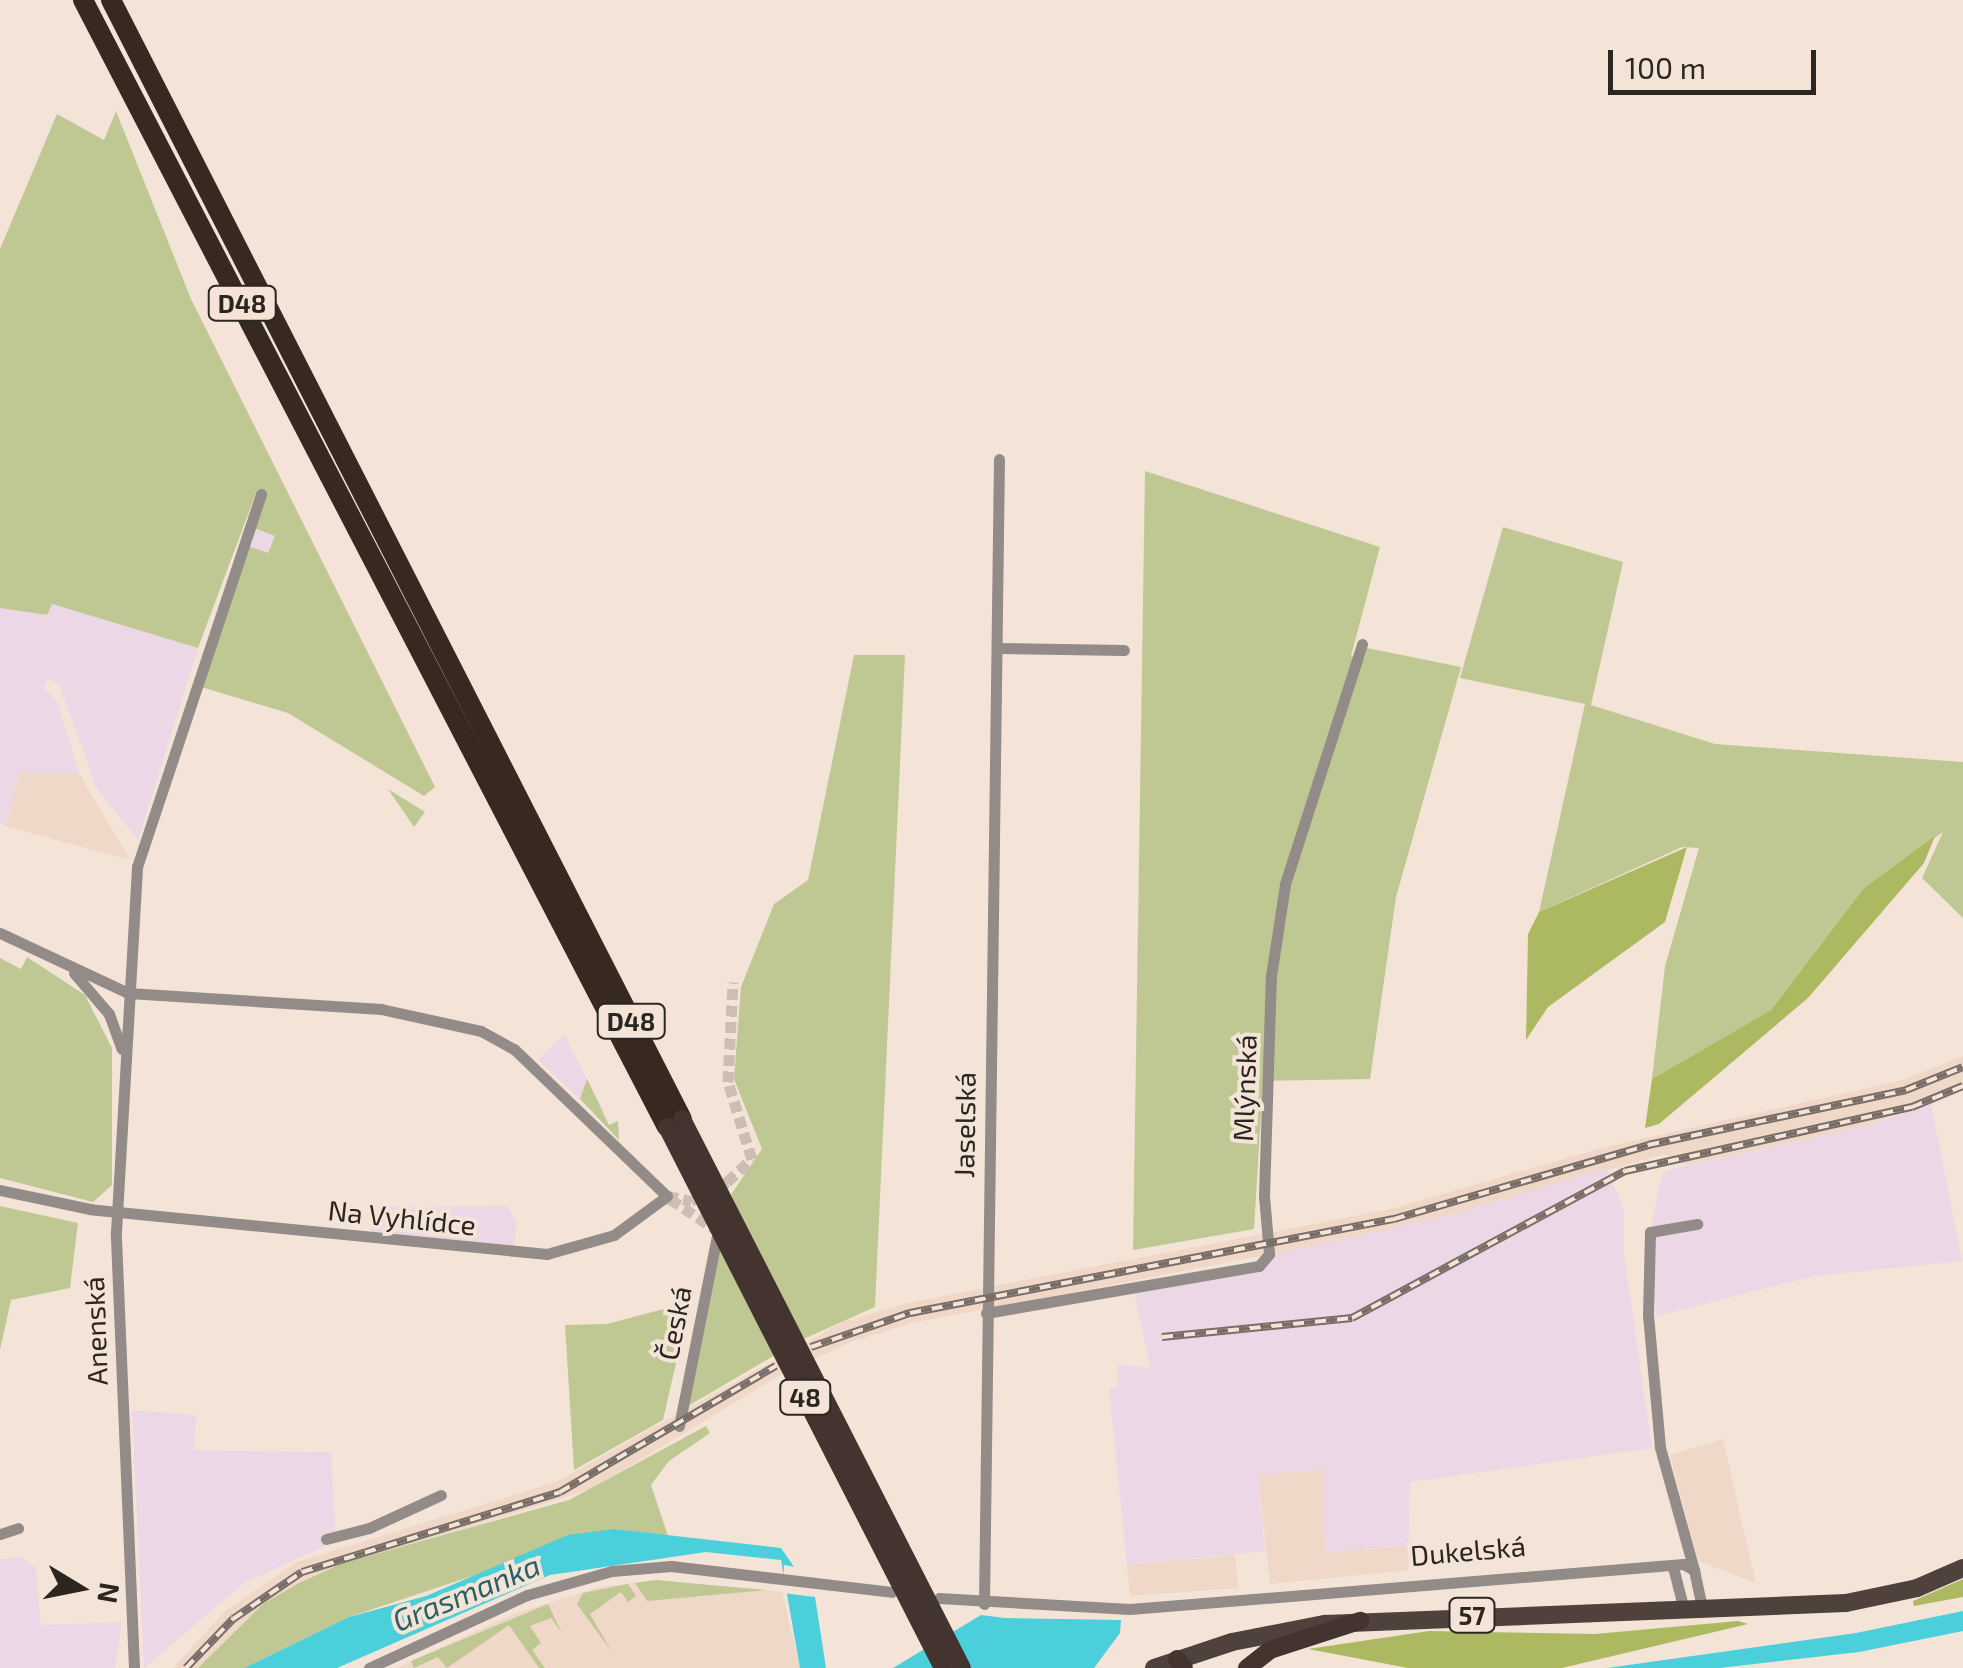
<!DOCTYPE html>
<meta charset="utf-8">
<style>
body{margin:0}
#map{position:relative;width:1963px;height:1668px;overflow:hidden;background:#f4e4d8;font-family:"Exo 2",sans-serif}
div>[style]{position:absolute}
.built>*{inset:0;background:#efd8c7}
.industrial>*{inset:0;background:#ebd7e6}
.green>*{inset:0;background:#bfc893}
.forest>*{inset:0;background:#acb960}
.water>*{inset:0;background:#4bcfdb}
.pier>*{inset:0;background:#f4e4d8}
.minor-tunnel>*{height:11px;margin-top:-5.5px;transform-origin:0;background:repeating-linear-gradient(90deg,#ccbeb3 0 11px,transparent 0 16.5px)}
.minor>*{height:11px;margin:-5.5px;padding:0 5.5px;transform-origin:5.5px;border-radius:5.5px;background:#938b88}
.primary>*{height:18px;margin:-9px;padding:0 9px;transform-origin:9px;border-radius:9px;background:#4f413c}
.trunk>*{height:18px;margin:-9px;padding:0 9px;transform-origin:9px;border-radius:9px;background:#43342f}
.motorway>*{height:20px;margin:-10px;padding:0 10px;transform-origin:10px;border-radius:10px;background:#372822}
.rail>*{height:8px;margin-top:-4px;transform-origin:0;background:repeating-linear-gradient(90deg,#f4e4d8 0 11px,#786e67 0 22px);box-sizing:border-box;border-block:2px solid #786e67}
.trunk-bridge>*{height:18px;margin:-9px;padding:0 9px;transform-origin:9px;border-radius:9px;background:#43342f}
span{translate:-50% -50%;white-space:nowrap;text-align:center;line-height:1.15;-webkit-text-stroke:8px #f4e4d8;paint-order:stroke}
.shield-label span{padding:2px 8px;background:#f4e4d8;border:2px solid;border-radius:8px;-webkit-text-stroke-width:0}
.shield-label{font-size:25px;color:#2c2621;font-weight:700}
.street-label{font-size:28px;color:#2c2621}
.water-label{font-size:30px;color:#296064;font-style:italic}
.north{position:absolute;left:30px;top:1538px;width:100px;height:100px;-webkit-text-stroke:8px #f4e4d8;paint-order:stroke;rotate:100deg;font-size:28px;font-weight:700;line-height:40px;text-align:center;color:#2c2621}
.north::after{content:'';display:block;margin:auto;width:35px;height:45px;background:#2c2621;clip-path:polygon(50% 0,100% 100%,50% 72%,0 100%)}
.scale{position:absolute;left:1608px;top:50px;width:208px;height:45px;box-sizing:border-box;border:5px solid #2c2621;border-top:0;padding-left:12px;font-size:30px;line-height:35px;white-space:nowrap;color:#2c2621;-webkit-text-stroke:8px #f4e4d8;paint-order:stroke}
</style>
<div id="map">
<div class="built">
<i style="clip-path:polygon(20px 773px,79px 773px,130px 860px,5px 826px)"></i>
<i style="clip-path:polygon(1963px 1056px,1963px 1089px,1863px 1127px,1687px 1165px,1664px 1154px,1396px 1230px,912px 1323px,851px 1342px,781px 1375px,591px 1489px,343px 1567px,199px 1668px,173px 1668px,226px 1610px,297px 1562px,556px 1482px,843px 1322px,907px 1303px,1391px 1209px,1601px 1148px,1903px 1080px)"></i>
<i style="clip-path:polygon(1723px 1439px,1742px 1523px,1756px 1583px,1698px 1561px,1670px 1455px)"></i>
<i style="clip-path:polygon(1323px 1469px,1363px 1550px,1406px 1545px,1411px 1570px,1270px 1584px,1258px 1475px)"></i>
<i style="clip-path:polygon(1235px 1555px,1238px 1588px,1130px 1596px,1127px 1565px)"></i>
<i style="clip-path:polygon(656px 1580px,782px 1592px,800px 1668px,396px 1668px,513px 1614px,599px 1587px)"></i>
</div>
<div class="industrial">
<i style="clip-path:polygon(254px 528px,275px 536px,268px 554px,247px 546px)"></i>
<i style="clip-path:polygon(51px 604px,198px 648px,138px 840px,97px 789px,59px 684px,48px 679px,44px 688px,58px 703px,79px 773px,20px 773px,5px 826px,0 824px,0 608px,47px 615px)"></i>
<i style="clip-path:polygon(564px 1035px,604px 1111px,600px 1118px,538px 1060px)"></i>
<i style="clip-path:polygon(1931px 1104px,1962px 1261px,1815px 1276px,1657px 1316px,1650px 1232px,1663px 1171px,1863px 1127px)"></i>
<i style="clip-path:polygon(1607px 1168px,1624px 1211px,1624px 1254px,1652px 1448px,1410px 1482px,1408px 1561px,1405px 1545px,1325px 1553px,1323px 1469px,1258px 1475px,1265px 1551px,1127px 1565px,1109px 1388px,1118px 1387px,1118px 1365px,1150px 1368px,1133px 1288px,1260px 1271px,1278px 1253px,1448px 1216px)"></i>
<i style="clip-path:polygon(507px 1206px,517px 1223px,514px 1246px,371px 1232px,372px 1207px)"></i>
<i style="clip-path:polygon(132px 1410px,196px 1415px,194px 1450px,331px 1452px,336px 1541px,244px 1583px,144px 1668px)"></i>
<i style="clip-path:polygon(22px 1557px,36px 1568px,41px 1625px,122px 1622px,115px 1668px,0 1668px,0 1559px)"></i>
</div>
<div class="green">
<i style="clip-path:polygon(116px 111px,191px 299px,435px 787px,424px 796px,288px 713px,201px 687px,247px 546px,268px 553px,275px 536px,254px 528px,256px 493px,198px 648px,52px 604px,47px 615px,0 608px,0 249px,57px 114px,104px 140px)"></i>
<i style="clip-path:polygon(1145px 471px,1380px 547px,1351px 656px,1364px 659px,1367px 648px,1461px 667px,1396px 897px,1370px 1079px,1263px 1081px,1254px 1229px,1133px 1250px)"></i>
<i style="clip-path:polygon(1503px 527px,1623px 562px,1591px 705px,1715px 744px,1963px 762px,1963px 918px,1922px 878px,1943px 832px,1863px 889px,1771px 1010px,1652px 1079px,1665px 966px,1699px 848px,1682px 847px,1539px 912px,1585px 704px,1460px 678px)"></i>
<i style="clip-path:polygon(854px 655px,905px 655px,875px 1307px,799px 1341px,688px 1406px,732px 1193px,762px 1149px,734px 1079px,741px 987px,774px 904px,808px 880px)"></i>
<i style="clip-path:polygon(388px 789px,425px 812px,414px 827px)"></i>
<i style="clip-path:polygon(27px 957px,85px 995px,112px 1048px,112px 1185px,93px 1202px,0 1178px,0 958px,21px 969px)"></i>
<i style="clip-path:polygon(587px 1079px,609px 1125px,618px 1121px,619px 1140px,580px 1099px)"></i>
<i style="clip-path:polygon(0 1206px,78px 1223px,70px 1288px,11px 1300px,0 1350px)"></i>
<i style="clip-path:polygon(690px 1302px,663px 1420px,574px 1470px,565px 1325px,607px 1324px)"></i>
<i style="clip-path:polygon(706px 1426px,710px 1433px,669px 1461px,651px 1485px,668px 1536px,614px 1529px,349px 1617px,244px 1668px,198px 1668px,263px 1604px,299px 1583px,343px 1563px,569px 1500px)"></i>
<i style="clip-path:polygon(656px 1580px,699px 1584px,767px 1590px,647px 1601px,635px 1583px)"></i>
<i style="clip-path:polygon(628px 1584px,636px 1596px,628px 1602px,621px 1592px,590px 1614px,612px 1652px,577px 1604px,583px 1593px)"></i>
<i style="clip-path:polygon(548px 1604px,562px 1633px,551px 1618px,530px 1626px,541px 1643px,532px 1650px,545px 1668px,539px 1668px,509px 1625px,447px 1668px,438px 1657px,414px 1668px,411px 1661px)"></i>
</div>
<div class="forest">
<i style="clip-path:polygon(1935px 836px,1924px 863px,1808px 998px,1659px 1124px,1645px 1128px,1652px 1079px,1771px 1010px,1863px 889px)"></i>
<i style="clip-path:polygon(1687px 847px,1665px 922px,1548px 1007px,1526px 1040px,1528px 934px,1539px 912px)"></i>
<i style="clip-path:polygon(1963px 1579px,1963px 1597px,1914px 1606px,1913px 1601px)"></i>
<i style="clip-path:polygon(1738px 1621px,1748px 1624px,1562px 1668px,1408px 1668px,1308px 1649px,1429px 1631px,1595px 1634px)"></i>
</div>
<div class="water">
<i style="clip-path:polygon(614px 1529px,781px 1548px,815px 1597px,826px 1668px,800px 1668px,781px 1560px,706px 1552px,550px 1575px,337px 1668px,244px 1668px,349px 1617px,426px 1596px,568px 1535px)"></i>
<i style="clip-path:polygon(1963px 1611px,1963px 1631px,1859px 1652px,1720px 1668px,1607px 1668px,1856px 1633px)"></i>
<i style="clip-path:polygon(981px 1615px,1005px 1618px,1121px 1620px,1120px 1633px,1094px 1668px,893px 1668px)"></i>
</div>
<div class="pier">
<i style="clip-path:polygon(784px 1565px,796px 1567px,815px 1597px,783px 1593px)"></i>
</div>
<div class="minor-tunnel">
<i style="left:667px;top:1196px;width:25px;rotate:12deg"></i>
<i style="left:691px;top:1201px;width:41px;rotate:-27.8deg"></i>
<i style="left:727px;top:1182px;width:34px;rotate:-43deg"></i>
<i style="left:752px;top:1159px;width:81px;rotate:-107.3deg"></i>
<i style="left:728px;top:1082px;width:100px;rotate:-87.1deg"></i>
<i style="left:670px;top:1199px;width:56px;rotate:33.4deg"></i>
</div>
<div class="minor">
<i style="left:997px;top:648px;width:127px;rotate:0.9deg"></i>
<i style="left:0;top:933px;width:141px;rotate:25.1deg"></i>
<i style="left:128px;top:993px;width:254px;rotate:3.6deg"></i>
<i style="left:381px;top:1009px;width:102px;rotate:12.4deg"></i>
<i style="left:481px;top:1031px;width:38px;rotate:29deg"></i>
<i style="left:514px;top:1049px;width:212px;rotate:43.9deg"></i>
<i style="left:667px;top:1196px;width:66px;rotate:143.7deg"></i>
<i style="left:614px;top:1235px;width:70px;rotate:164.2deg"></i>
<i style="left:547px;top:1254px;width:459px;rotate:-174.4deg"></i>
<i style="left:90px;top:1209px;width:92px;rotate:-168.1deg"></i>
<i style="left:74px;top:973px;width:54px;rotate:49.5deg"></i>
<i style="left:109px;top:1014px;width:37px;rotate:70deg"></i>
<i style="left:986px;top:1313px;width:277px;rotate:-9.8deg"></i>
<i style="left:1259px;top:1266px;width:16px;rotate:-50deg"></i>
<i style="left:1269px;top:1254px;width:58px;rotate:-94.9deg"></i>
<i style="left:1264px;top:1196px;width:220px;rotate:-88.2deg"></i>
<i style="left:1271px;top:976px;width:93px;rotate:-81.3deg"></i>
<i style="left:1285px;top:884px;width:252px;rotate:-72.2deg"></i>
<i style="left:679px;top:1426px;width:199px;rotate:-78.7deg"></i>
<i style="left:0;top:1534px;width:19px;rotate:-18deg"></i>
<i style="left:326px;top:1539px;width:44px;rotate:-14.3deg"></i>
<i style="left:369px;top:1528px;width:79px;rotate:-24.6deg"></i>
<i style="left:1673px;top:1567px;width:44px;rotate:75.7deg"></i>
<i style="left:1694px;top:1570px;width:128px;rotate:-105.5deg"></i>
<i style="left:1660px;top:1447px;width:133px;rotate:-95.2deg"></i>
<i style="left:1648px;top:1315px;width:83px;rotate:-88.6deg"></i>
<i style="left:1650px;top:1232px;width:48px;rotate:-9.7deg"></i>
<i style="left:939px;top:1598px;width:191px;rotate:3.3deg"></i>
<i style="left:1130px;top:1609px;width:555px;rotate:-4.65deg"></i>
<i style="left:1683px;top:1564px;width:13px;rotate:29deg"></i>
<i style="left:1694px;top:1570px;width:40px;rotate:78deg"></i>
<i style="left:984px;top:1604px;width:1145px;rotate:-89.25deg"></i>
<i style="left:134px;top:1668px;width:436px;rotate:-92.4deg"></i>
<i style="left:116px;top:1232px;width:366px;rotate:-86.7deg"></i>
<i style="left:137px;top:867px;width:393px;rotate:-71.6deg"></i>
<i style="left:369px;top:1668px;width:174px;rotate:-24.8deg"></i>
<i style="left:527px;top:1595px;width:88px;rotate:-15.8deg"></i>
<i style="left:612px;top:1571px;width:59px;rotate:-4.8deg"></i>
<i style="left:671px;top:1566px;width:222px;rotate:6.7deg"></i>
</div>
<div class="primary">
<i style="left:1154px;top:1668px;width:82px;rotate:-18.4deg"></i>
<i style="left:1232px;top:1642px;width:95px;rotate:-11deg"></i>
<i style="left:1325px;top:1624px;width:521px;rotate:-2.31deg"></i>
<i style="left:1846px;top:1603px;width:73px;rotate:-11.9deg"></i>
<i style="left:1917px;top:1588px;width:50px;rotate:-23.5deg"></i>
</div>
<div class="trunk">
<i style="left:1177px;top:1659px;width:11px;rotate:52deg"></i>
<i style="left:1247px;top:1668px;width:29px;rotate:-38deg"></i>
<i style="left:1270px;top:1650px;width:95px;rotate:-17.9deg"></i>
</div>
<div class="motorway">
<i style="left:83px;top:0;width:1269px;rotate:62.61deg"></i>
<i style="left:111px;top:0;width:1256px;rotate:62.97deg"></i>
</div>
<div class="rail">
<i style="left:1162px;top:1337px;width:191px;rotate:-5.7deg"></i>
<i style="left:1352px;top:1318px;width:310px;rotate:-28.3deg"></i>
<i style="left:1625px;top:1171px;width:294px;rotate:-12.6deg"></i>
<i style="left:1912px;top:1107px;width:55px;rotate:-22.4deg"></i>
<i style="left:811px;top:1347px;width:105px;rotate:-19deg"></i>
<i style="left:910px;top:1313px;width:493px;rotate:-11deg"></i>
<i style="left:1394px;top:1219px;width:265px;rotate:-16.2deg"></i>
<i style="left:1648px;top:1145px;width:264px;rotate:-12deg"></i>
<i style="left:1906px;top:1090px;width:61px;rotate:-22deg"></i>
<i style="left:186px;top:1668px;width:68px;rotate:-46.2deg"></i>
<i style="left:233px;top:1619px;width:83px;rotate:-34.3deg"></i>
<i style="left:302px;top:1572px;width:270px;rotate:-17.2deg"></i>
<i style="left:560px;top:1492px;width:250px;rotate:-30.3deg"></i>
</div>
<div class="trunk-bridge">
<i style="left:682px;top:1119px;width:616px;rotate:62.98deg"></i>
<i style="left:667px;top:1127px;width:607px;rotate:62.97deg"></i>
</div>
<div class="shield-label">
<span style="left:242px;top:303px">D48</span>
<span style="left:631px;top:1021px">D48</span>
<span style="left:805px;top:1397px">48</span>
<span style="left:1472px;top:1615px">57</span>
</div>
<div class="street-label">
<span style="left:1244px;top:1088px;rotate:-88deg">Mlýnská</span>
<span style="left:964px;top:1125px;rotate:-89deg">Jaselská</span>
<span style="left:402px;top:1217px;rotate:6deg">Na Vyhlídce</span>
<span style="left:674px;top:1323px;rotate:-79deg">Česká</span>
<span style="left:95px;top:1331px;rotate:-92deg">Anenská</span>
<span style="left:1468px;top:1550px;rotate:-5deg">Dukelská</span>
</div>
<div class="water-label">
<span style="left:466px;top:1592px;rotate:-22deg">Grasmanka</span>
</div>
<div class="north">N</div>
<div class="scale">100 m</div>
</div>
